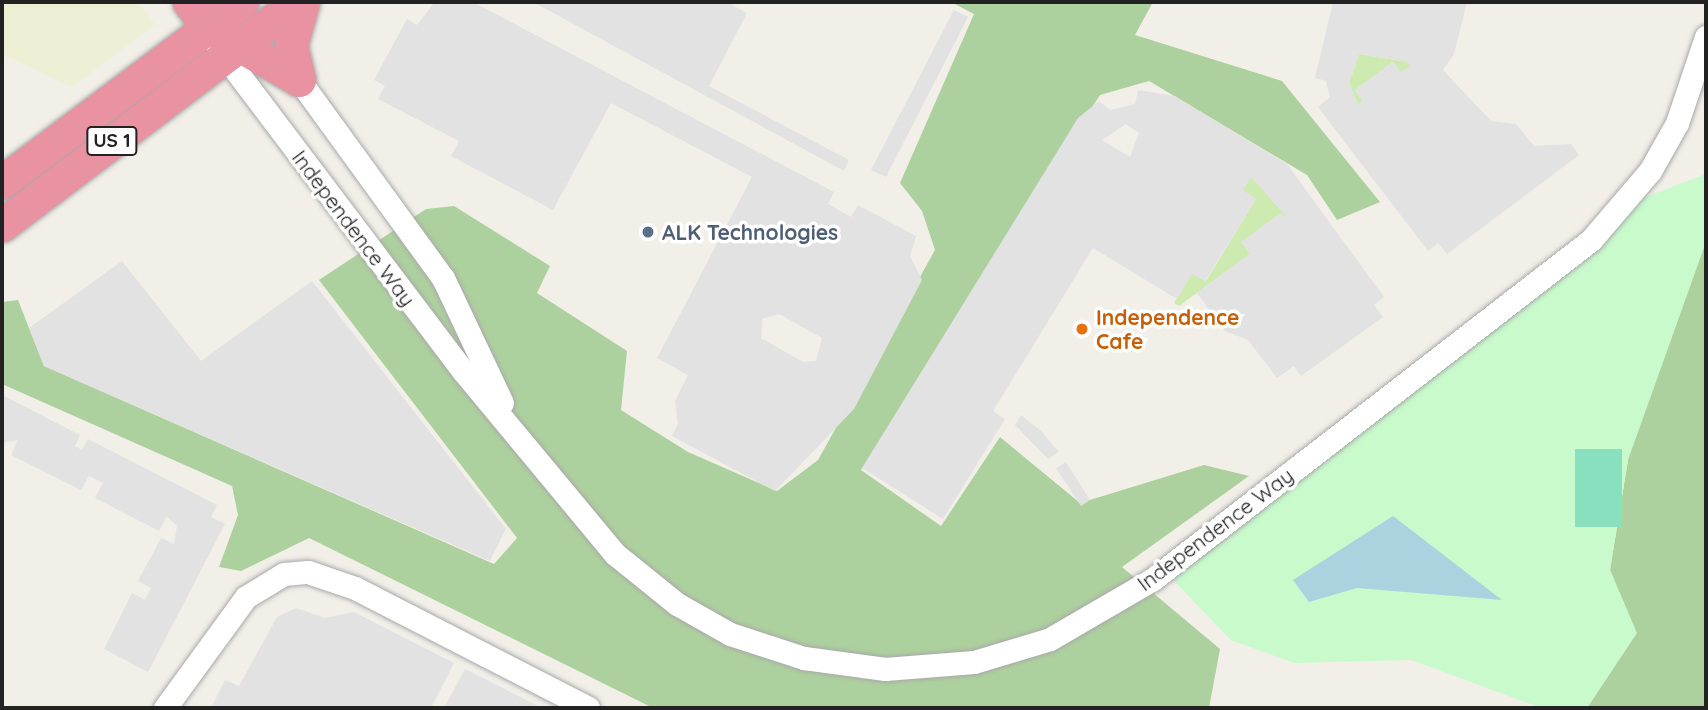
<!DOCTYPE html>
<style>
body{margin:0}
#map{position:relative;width:1708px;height:710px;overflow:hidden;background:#f2efe9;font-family:Quicksand,sans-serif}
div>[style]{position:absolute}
.farmland>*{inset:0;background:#eef0d5}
.grass>*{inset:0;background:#cdebb0}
.forest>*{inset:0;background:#add19e}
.park>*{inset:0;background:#c8facc}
.pitch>*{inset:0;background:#88e0be}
.parking>*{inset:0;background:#e2e2e2}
.water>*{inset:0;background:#aad3df}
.roads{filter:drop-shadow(0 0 2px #a9a9a9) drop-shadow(0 0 2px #a9a9a9)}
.minor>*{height:23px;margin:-11.5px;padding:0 11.5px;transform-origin:11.5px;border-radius:11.5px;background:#fff}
.highway>*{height:33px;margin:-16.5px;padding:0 16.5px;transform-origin:16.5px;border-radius:16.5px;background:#e892a2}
.dots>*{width:19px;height:19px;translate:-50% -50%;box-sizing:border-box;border:4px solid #fff;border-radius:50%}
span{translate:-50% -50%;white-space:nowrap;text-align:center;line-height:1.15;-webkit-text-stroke:7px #fff;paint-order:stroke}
.shield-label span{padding:2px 5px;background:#fff;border:2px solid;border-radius:5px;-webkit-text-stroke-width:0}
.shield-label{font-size:19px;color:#222;font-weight:700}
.street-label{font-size:21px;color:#222}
.service-label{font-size:21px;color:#4e5e75;font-weight:700}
.left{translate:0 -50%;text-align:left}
.food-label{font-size:21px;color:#c56008;font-weight:700}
.frame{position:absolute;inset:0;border:4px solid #222;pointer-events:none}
</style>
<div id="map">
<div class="farmland">
<i style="clip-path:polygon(2px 2px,138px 2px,155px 24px,72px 87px,2px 54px)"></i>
</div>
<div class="grass">
<i style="clip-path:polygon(1359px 54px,1408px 62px,1411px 65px,1401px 73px,1393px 62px,1355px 90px,1363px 101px,1358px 105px,1349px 83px)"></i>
<i style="clip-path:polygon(1251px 177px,1292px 222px,1280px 214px,1242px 242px,1250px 254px,1179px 306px,1174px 303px,1192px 273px,1206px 281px,1256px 199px,1242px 190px)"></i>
</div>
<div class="forest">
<i style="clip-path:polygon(951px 2px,1153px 2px,1135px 35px,1282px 81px,1380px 202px,1337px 220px,1307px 175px,1149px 81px,1100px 95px,861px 470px,941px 526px,1000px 437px,1080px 503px,1204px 465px,1249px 476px,1122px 567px,1220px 649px,1209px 708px,653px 708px,309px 538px,241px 571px,219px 567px,238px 515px,232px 486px,2px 384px,2px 302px,18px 300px,44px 366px,494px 564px,517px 538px,319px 280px,426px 209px,454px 206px,550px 266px,537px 293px,627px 351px,621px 410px,688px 452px,777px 491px,818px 460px,935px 250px,922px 211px,900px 183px,974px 14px)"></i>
<i style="clip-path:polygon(1706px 178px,1706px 708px,1587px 708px,1636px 633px,1610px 570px,1628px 460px,1637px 216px)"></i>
</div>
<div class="park">
<i style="clip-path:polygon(1706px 174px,1706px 242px,1628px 460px,1610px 570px,1637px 633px,1587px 708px,1541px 708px,1412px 660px,1294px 663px,1231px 640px,1173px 580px,1627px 204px)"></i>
</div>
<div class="pitch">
<i style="clip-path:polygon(1575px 449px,1622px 449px,1622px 527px,1575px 527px)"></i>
</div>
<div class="parking">
<i style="clip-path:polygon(evenodd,473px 2px,834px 192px,828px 204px,851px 217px,858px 205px,916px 236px,910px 256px,922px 280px,854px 409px,775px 491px,672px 436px,678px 424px,675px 401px,688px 375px,657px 358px,752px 177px,611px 103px,553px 210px,451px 156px,459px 141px,378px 99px,385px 86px,374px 80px,407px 19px,417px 25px,434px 3px,473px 2px,779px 314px,822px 338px,816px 361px,803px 362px,761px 338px,762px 319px,779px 314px)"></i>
<i style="clip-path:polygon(533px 2px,727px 2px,747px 13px,709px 86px,849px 160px,844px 171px)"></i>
<i style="clip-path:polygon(evenodd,1333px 2px,1467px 2px,1454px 54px,1443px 70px,1491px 121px,1516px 124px,1534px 146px,1571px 144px,1579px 155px,1447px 254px,1438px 243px,1428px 251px,1318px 107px,1330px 97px,1326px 81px,1315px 78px,1333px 2px,1359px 54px,1407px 62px,1410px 66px,1401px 72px,1393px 62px,1355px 90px,1363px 101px,1358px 105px,1349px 83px,1359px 54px)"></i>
<i style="clip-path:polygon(954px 10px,968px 17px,886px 177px,871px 170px)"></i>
<i style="clip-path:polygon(evenodd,1138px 90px,1175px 96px,1287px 164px,1384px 297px,1374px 305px,1383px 317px,1301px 376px,1294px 366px,1277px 378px,1248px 340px,1225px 331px,1197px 293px,1250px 254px,1241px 242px,1281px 213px,1291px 222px,1251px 177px,1243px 190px,1256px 199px,1205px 281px,1192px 274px,1177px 299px,1093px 248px,993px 411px,1005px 419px,943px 519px,862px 468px,1078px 118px,1099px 101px,1110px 110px,1135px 104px,1138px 90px,1126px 124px,1139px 133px,1130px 157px,1102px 140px,1126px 124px)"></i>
<i style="clip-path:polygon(122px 261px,201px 361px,312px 281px,506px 529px,490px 561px,44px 366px,29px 328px)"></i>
<i style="clip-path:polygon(2px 395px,80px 435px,75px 446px,82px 450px,88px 439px,217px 505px,211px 517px,225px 524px,148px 672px,104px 649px,132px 593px,145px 600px,151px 588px,138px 581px,161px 538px,174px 544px,177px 526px,167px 516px,159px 531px,95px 498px,103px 483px,89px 476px,81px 490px,11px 455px,18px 440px,2px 443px)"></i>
<i style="clip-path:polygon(1021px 415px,1042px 432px,1059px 452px,1048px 459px,1015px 425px)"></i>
<i style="clip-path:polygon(1066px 462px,1090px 500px,1081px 506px,1056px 468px)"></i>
<i style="clip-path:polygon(296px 608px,325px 618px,354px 612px,454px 663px,431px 708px,211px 708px,225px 680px,239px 686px,277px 617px)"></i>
<i style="clip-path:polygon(465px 669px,542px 708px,444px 708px)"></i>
</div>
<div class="water">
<i style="clip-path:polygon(1393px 516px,1502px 600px,1357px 588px,1309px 602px,1293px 580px)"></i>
</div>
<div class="roads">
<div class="minor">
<i style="left:218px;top:47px;width:406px;rotate:52.9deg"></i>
<i style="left:463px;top:371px;width:238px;rotate:50.3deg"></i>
<i style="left:615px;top:554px;width:80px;rotate:38.9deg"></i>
<i style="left:677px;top:604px;width:61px;rotate:29.5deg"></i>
<i style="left:730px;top:634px;width:78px;rotate:18deg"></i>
<i style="left:804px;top:658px;width:82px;rotate:7.7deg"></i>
<i style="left:885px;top:669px;width:89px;rotate:-4.5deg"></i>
<i style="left:974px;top:662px;width:79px;rotate:-16.8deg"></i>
<i style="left:1050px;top:639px;width:119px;rotate:-30.2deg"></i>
<i style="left:1153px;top:579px;width:554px;rotate:-37.74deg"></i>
<i style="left:1591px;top:240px;width:91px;rotate:-49.5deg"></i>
<i style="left:1650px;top:171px;width:55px;rotate:-60.6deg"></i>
<i style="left:1677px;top:123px;width:91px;rotate:-71.4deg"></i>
<i style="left:299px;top:80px;width:245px;rotate:54deg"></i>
<i style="left:443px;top:278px;width:138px;rotate:64.7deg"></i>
<i style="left:165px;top:708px;width:137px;rotate:-53.9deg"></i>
<i style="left:246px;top:597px;width:44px;rotate:-31.2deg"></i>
<i style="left:284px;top:574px;width:24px;rotate:-5deg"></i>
<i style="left:308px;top:572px;width:50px;rotate:18.8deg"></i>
<i style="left:355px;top:588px;width:262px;rotate:27.2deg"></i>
</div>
<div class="highway">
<i style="left:189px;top:2px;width:31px;rotate:53deg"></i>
<i style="left:208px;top:27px;width:105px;rotate:30.2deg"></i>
<i style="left:299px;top:80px;width:36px;rotate:-103deg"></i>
<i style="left:291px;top:45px;width:45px;rotate:-74.4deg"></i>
<i style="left:2px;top:182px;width:300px;rotate:-36.9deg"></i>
<i style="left:2px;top:225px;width:370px;rotate:-37.1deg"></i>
</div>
</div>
<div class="dots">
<i style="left:648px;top:232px;background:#5c6f8a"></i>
<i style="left:1082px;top:329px;background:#e8710a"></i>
</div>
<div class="shield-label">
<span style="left:112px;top:141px">US 1</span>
</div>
<div class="street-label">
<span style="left:354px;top:228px;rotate:53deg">Independence Way</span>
<span style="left:1215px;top:529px;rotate:-37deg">Independence Way</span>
</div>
<div class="service-label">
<span class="left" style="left:662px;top:232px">ALK Technologies</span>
</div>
<div class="food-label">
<span class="left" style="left:1096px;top:329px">Independence<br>Cafe</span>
</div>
<div class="frame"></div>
</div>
